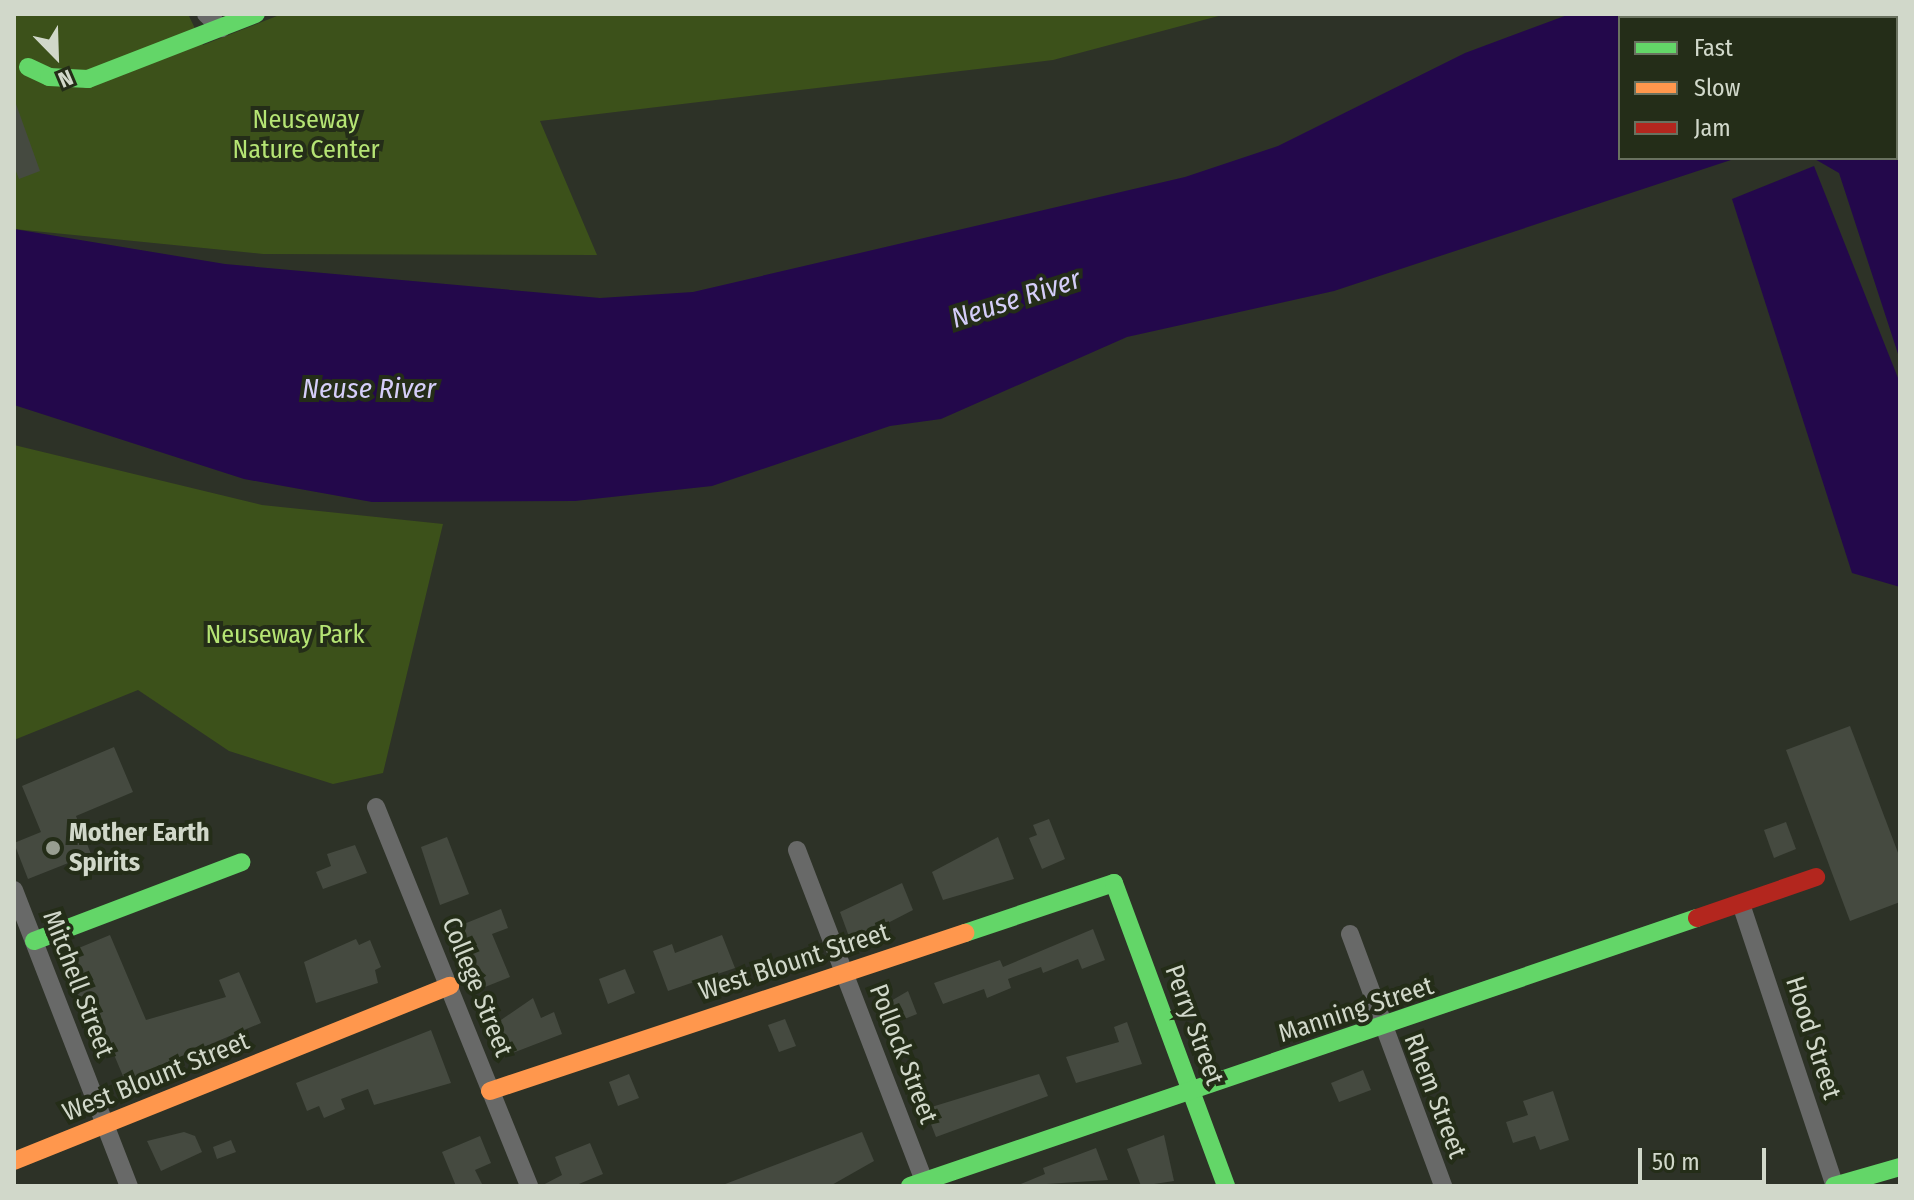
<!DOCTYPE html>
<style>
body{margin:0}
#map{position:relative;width:1914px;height:1200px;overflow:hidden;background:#2d3227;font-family:"Fira Sans Condensed",sans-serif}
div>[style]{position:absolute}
.green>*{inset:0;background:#3c511a}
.water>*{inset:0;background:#23084b}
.building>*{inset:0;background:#454a40}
.street>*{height:18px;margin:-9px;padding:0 9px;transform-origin:9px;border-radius:9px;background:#686968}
.fast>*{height:18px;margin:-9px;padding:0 9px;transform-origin:9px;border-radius:9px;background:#63d668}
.slow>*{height:18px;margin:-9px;padding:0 9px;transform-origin:9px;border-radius:9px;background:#ff974d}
.jam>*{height:18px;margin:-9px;padding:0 9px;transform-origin:9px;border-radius:9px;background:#b3261e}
.dots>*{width:22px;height:22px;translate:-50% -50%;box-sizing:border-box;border:4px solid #242d18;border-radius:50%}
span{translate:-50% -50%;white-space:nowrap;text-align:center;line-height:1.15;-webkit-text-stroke:8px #242d18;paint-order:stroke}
.park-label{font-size:26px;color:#b5e474}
.poi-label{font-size:26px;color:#d1d8ca;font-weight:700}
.left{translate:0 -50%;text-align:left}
.street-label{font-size:26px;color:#d1d8ca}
.water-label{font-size:28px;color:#d5cef9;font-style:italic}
.frame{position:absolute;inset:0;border:16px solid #d1d8ca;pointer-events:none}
.legend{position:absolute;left:1618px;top:16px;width:280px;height:144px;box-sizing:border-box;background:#242d18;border:2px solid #69715f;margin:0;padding:10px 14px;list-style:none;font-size:24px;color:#d1d8ca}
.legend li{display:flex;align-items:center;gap:16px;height:40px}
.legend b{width:40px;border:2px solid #69715f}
.north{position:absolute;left:16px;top:16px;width:80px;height:80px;-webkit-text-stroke:6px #242d18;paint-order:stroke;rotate:157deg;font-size:22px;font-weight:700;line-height:32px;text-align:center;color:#d1d8ca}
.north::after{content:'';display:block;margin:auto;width:28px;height:36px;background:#d1d8ca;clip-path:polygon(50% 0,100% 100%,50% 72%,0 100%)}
.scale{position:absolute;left:1638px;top:1148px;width:128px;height:36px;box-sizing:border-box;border:4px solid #d1d8ca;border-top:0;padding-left:10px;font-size:24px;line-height:28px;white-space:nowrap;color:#d1d8ca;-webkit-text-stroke:6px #242d18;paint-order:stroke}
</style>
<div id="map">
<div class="green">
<i style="clip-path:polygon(14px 14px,188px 14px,203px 45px,282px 14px,1226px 14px,1053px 60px,540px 121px,597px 255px,263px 254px,14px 229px)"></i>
<i style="clip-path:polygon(14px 445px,262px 505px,443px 524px,383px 773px,333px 784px,229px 751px,138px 690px,14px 740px)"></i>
</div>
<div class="water">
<i style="clip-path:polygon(1570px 14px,1900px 14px,1900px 104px,1896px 110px,1896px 18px,1620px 18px,1620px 158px,1737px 158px,1334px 291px,1127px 337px,941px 419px,890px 426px,712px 486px,575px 501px,372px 502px,244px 479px,14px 405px,14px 229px,225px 264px,600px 298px,693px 292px,1185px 177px,1278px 146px,1465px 53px)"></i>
<i style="clip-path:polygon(1896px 153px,1900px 168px,1900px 360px,1839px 173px,1813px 158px)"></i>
<i style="clip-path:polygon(1814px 166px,1900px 383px,1900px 587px,1852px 573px,1732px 199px)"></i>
</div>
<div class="building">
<i style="clip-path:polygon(16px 104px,40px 171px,19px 179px,14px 166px)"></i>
<i style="clip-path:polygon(1850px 726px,1900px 858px,1900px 902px,1850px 921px,1786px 750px)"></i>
<i style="clip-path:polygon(114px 747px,133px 792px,76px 816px,91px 854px,28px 879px,14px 843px,41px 832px,22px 786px)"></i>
<i style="clip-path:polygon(1049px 819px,1065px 859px,1042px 869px,1029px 838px,1037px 835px,1033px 825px)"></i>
<i style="clip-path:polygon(1786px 822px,1796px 849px,1774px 858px,1764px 830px)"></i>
<i style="clip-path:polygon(447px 837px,469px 894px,440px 905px,421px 847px)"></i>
<i style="clip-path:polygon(998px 837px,1014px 879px,943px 900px,932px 872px)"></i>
<i style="clip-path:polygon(355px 845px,367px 873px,323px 889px,316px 872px,331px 866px,327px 854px)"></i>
<i style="clip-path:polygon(902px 883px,913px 910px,851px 942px,840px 912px)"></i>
<i style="clip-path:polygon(501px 909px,508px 928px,492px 934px,510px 977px,480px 989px,454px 928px)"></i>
<i style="clip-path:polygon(1093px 929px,1105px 960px,1082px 969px,1078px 959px,1043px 973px,1041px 967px,1008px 979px,1011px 988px,987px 998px,984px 989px,943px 1004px,934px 983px,1000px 960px,1003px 967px)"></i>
<i style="clip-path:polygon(110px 935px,146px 1020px,226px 997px,219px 980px,239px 972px,261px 1023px,163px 1064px,167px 1073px,128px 1088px,107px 1038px,92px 1044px,57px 957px)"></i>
<i style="clip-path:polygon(722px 935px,735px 968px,668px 991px,653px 951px,672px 944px,675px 953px)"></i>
<i style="clip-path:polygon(356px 939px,359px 945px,370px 940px,381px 967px,375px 970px,378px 983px,316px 1003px,304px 962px)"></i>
<i style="clip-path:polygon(625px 969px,635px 993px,608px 1004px,599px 979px)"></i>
<i style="clip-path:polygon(908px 991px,917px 1014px,892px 1024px,884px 1005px)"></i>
<i style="clip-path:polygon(533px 998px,541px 1018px,554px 1012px,562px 1034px,510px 1054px,498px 1022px)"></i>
<i style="clip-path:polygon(785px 1019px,796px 1046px,779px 1052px,768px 1025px)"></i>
<i style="clip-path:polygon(1127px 1022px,1142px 1064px,1076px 1083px,1066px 1057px,1119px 1042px,1114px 1027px)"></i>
<i style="clip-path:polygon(431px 1030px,451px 1083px,374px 1105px,368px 1089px,341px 1099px,345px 1109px,324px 1118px,319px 1106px,307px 1111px,296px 1083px)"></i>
<i style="clip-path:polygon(1363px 1070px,1371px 1090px,1339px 1102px,1331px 1083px)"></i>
<i style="clip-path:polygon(629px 1074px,639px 1098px,618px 1106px,609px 1082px)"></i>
<i style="clip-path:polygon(1039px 1074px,1048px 1096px,936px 1137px,925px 1109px)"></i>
<i style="clip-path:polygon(1553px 1091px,1569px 1140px,1540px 1150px,1535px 1136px,1513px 1143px,1506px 1122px,1528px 1115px,1523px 1101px)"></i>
<i style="clip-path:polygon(184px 1132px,195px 1136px,202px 1152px,161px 1171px,147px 1141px)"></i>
<i style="clip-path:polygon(862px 1132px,874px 1161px,830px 1186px,720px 1186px)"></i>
<i style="clip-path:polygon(1164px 1135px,1174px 1181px,1141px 1186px,1127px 1149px)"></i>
<i style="clip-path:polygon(480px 1136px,491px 1163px,475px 1170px,483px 1186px,456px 1186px,442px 1152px)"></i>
<i style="clip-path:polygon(231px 1140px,236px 1152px,217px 1159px,213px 1147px)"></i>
<i style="clip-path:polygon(590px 1143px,603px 1174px,574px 1186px,541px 1186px,562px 1175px,555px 1157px)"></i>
<i style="clip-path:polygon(1096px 1148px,1108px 1180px,1016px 1186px,1045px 1174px,1043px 1168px)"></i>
</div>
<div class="street">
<i style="left:206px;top:14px;width:21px;rotate:43deg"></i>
<i style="left:376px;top:807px;width:409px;rotate:68deg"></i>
<i style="left:797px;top:850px;width:360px;rotate:69deg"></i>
<i style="left:14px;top:890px;width:318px;rotate:68.8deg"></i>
<i style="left:1742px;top:907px;width:294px;rotate:71.6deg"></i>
<i style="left:1350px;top:934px;width:269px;rotate:69.7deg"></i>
</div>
<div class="fast">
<i style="left:28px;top:67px;width:23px;rotate:25deg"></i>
<i style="left:49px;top:77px;width:39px;rotate:3deg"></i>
<i style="left:88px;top:79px;width:180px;rotate:-21.2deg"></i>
<i style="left:965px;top:933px;width:157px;rotate:-18.6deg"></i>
<i style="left:1114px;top:883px;width:323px;rotate:69.7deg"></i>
<i style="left:34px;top:941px;width:222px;rotate:-20.8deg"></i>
<i style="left:910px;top:1186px;width:831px;rotate:-18.81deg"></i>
<i style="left:1834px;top:1186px;width:69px;rotate:-16.1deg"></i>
</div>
<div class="slow">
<i style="left:490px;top:1091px;width:501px;rotate:-18.4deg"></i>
<i style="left:14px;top:1161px;width:470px;rotate:-21.9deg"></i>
</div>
<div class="jam">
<i style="left:1697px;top:918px;width:126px;rotate:-19deg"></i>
</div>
<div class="dots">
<i style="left:53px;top:848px;background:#989e91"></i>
</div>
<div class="park-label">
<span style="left:306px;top:135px">Neuseway<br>Nature Center</span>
<span style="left:285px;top:635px">Neuseway Park</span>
</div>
<div class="poi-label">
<span class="left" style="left:69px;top:848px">Mother Earth<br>Spirits</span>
</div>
<div class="street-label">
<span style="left:794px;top:962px;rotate:-18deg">West Blount Street</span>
<span style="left:78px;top:984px;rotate:69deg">Mitchell Street</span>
<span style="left:477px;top:987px;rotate:68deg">College Street</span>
<span style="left:1356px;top:1010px;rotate:-18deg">Manning Street</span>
<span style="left:1194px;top:1025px;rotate:70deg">Perry Street</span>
<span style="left:1813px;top:1038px;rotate:72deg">Hood Street</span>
<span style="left:903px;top:1054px;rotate:69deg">Pollock Street</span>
<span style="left:156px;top:1077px;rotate:-22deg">West Blount Street</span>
<span style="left:1435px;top:1096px;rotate:69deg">Rhem Street</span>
</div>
<div class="water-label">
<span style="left:1016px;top:299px;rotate:-18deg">Neuse River</span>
<span style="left:369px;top:389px">Neuse River</span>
</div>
<div class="frame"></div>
<ul class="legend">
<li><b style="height:10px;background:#63d668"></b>Fast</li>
<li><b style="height:10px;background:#ff974d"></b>Slow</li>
<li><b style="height:10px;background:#b3261e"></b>Jam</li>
</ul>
<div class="north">N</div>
<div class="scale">50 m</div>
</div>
